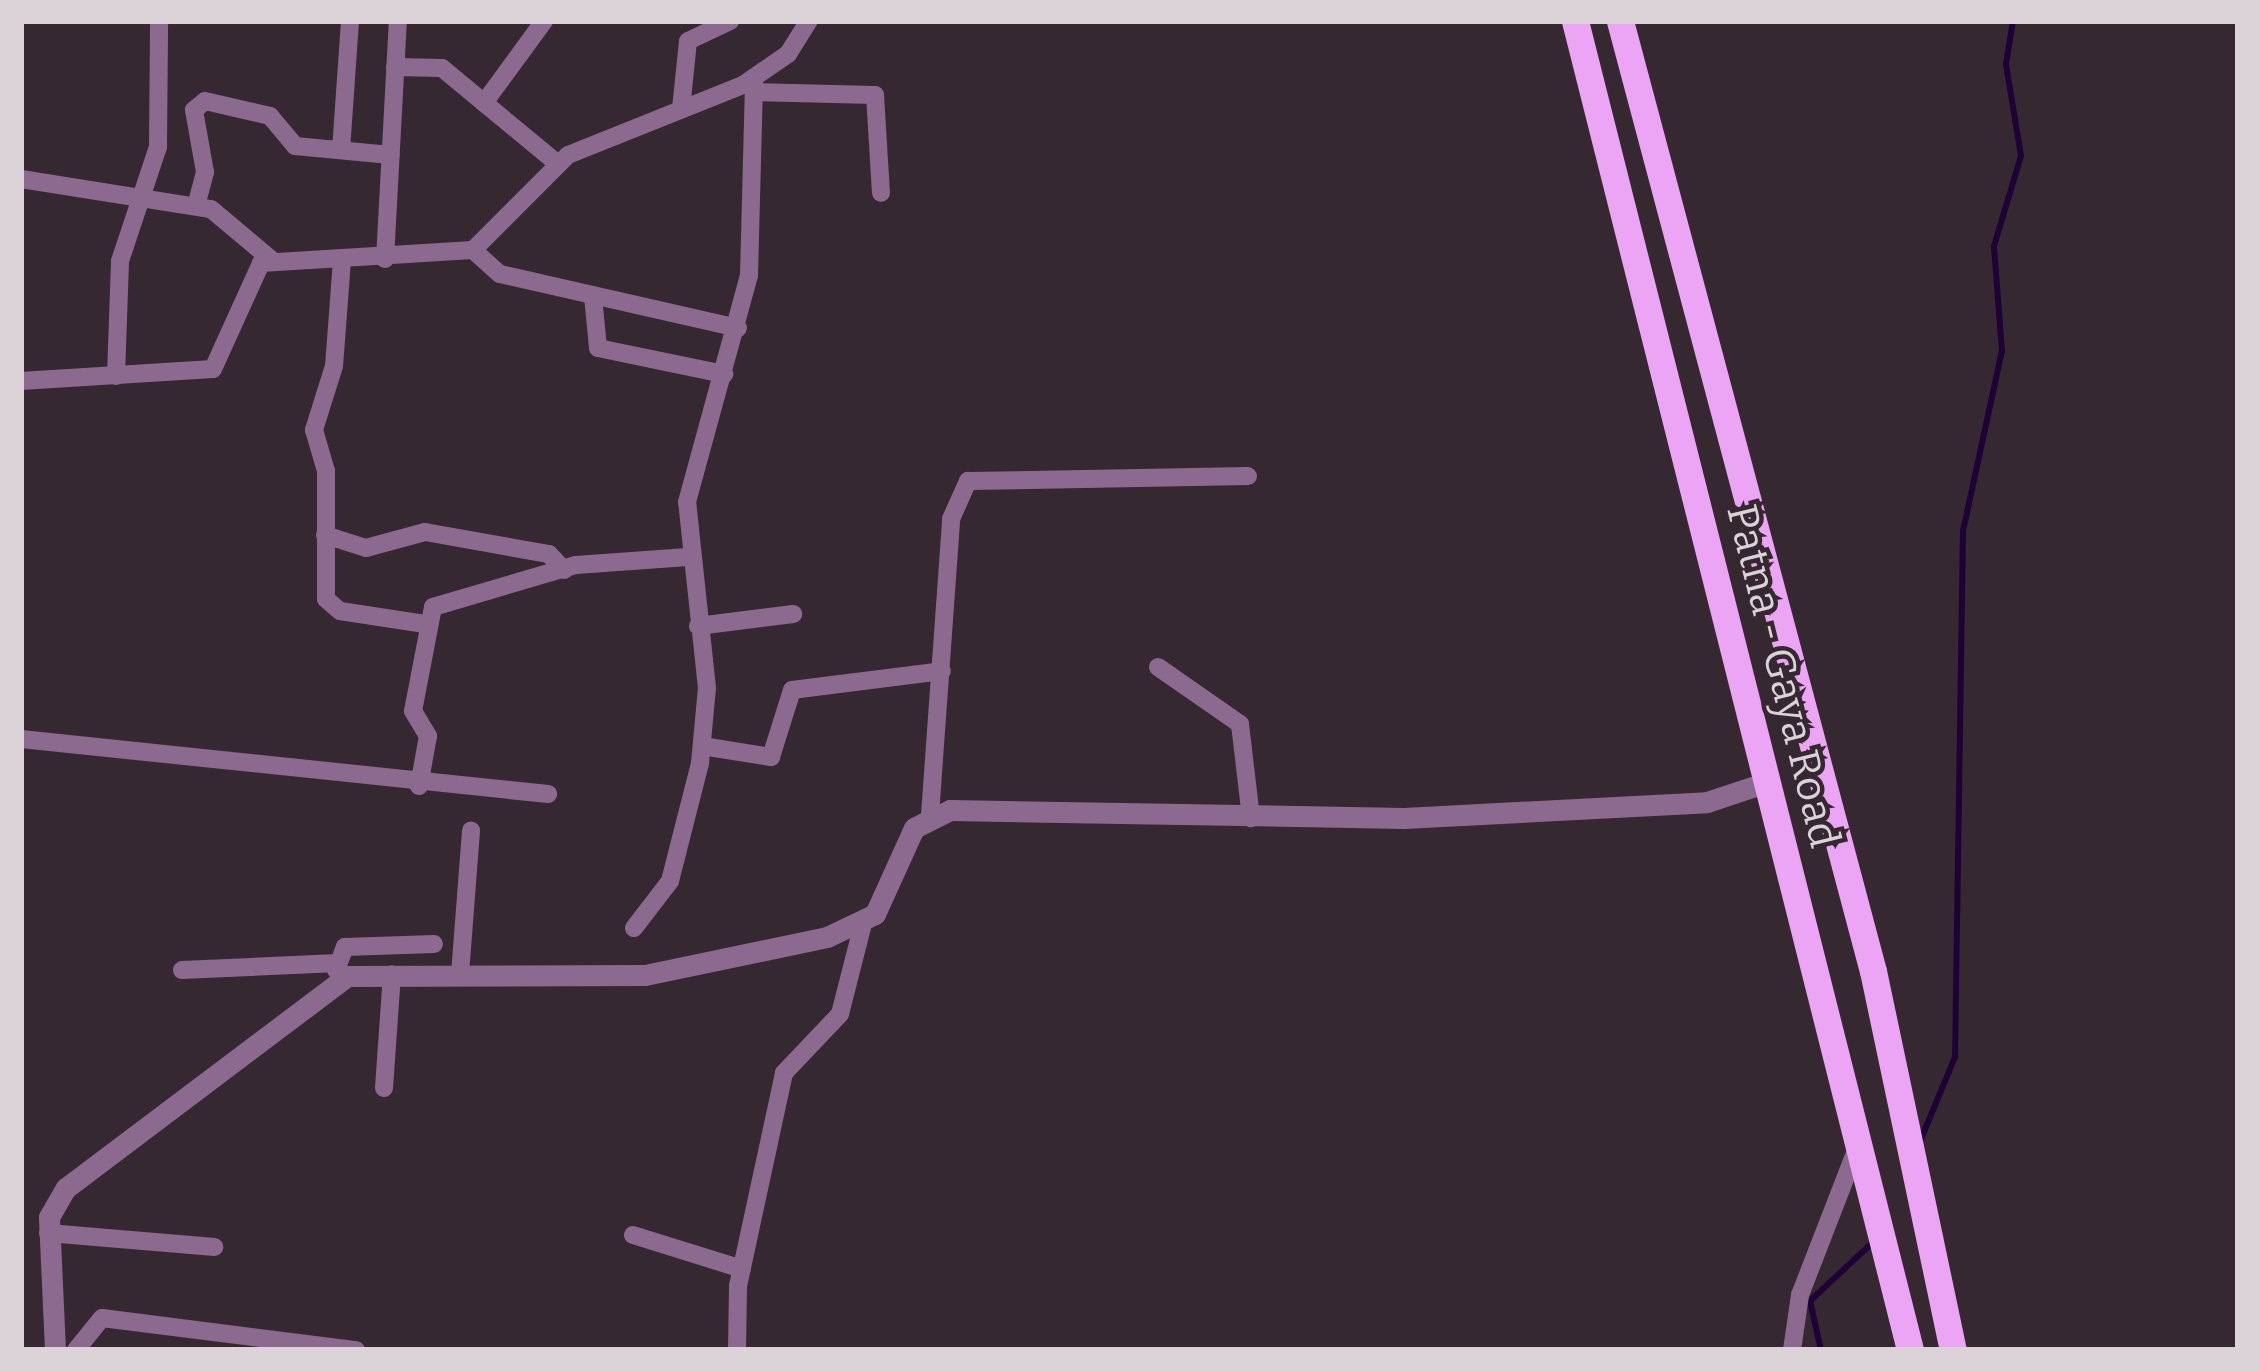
<!DOCTYPE html>
<style>
body{margin:0}
#map{position:relative;width:2259px;height:1371px;overflow:hidden;background:#362830;font-family:Bitter,serif}
div>[style]{position:absolute}
.stream>*{height:6px;margin:-3px;padding:0 3px;transform-origin:3px;border-radius:3px;background:#1e0235}
.minor>*{height:18px;margin:-9px;padding:0 9px;transform-origin:9px;border-radius:9px;background:#8c6a90}
.tertiary>*{height:21px;margin:-10.5px;padding:0 10.5px;transform-origin:10.5px;border-radius:10.5px;background:#8c6a90}
.primary>*{height:27px;margin:-13.5px;padding:0 13.5px;transform-origin:13.5px;border-radius:13.5px;background:#eca5f4}
span{translate:-50% -50%;white-space:nowrap;text-align:center;line-height:1.15;-webkit-text-stroke:9px #362830;paint-order:stroke}
.street-label{font-size:42px;color:#dcd3d9}
.frame{position:absolute;inset:0;border:24px solid #dcd3d9;pointer-events:none}
</style>
<div id="map">
<div class="stream">
<i style="left:1921px;top:1139px;width:89px;rotate:-67.5deg"></i>
<i style="left:1955px;top:1057px;width:526px;rotate:-89.13deg"></i>
<i style="left:1963px;top:531px;width:184px;rotate:-77.8deg"></i>
<i style="left:2002px;top:351px;width:105px;rotate:-94.4deg"></i>
<i style="left:1994px;top:246px;width:94px;rotate:-73.3deg"></i>
<i style="left:2021px;top:156px;width:93px;rotate:-99.3deg"></i>
<i style="left:2006px;top:64px;width:44px;rotate:-80.8deg"></i>
<i style="left:1821px;top:1350px;width:50px;rotate:-102.7deg"></i>
<i style="left:1810px;top:1301px;width:86px;rotate:-43.1deg"></i>
</div>
<div class="minor">
<i style="left:395px;top:67px;width:47px;rotate:1.2deg"></i>
<i style="left:442px;top:68px;width:151px;rotate:39.6deg"></i>
<i style="left:754px;top:92px;width:121px;rotate:1.4deg"></i>
<i style="left:875px;top:95px;width:98px;rotate:86.5deg"></i>
<i style="left:484px;top:103px;width:102px;rotate:-53.8deg"></i>
<i style="left:681px;top:109px;width:68px;rotate:-84.1deg"></i>
<i style="left:688px;top:41px;width:47px;rotate:-25.5deg"></i>
<i style="left:341px;top:150px;width:129px;rotate:-86deg"></i>
<i style="left:21px;top:179px;width:192px;rotate:9deg"></i>
<i style="left:211px;top:209px;width:81px;rotate:40deg"></i>
<i style="left:196px;top:206px;width:35px;rotate:-75deg"></i>
<i style="left:205px;top:172px;width:63px;rotate:-100.1deg"></i>
<i style="left:194px;top:110px;width:14px;rotate:-39deg"></i>
<i style="left:205px;top:101px;width:67px;rotate:13deg"></i>
<i style="left:270px;top:116px;width:39px;rotate:50deg"></i>
<i style="left:295px;top:146px;width:96px;rotate:5.4deg"></i>
<i style="left:473px;top:250px;width:36px;rotate:42deg"></i>
<i style="left:500px;top:274px;width:244px;rotate:12.8deg"></i>
<i style="left:385px;top:259px;width:238px;rotate:-86.9deg"></i>
<i style="left:342px;top:260px;width:106px;rotate:94.3deg"></i>
<i style="left:334px;top:366px;width:67px;rotate:107.4deg"></i>
<i style="left:314px;top:430px;width:43px;rotate:73.7deg"></i>
<i style="left:326px;top:471px;width:128px;rotate:90deg"></i>
<i style="left:326px;top:599px;width:18px;rotate:41deg"></i>
<i style="left:340px;top:611px;width:86px;rotate:8.7deg"></i>
<i style="left:593px;top:296px;width:52px;rotate:84.5deg"></i>
<i style="left:598px;top:348px;width:129px;rotate:11.7deg"></i>
<i style="left:116px;top:376px;width:115px;rotate:-88deg"></i>
<i style="left:120px;top:261px;width:120px;rotate:-71.6deg"></i>
<i style="left:158px;top:147px;width:126px;rotate:-89.5deg"></i>
<i style="left:21px;top:381px;width:192px;rotate:-3.6deg"></i>
<i style="left:213px;top:369px;width:116px;rotate:-65.6deg"></i>
<i style="left:261px;top:263px;width:212px;rotate:-3.5deg"></i>
<i style="left:473px;top:250px;width:134px;rotate:-45deg"></i>
<i style="left:568px;top:155px;width:188px;rotate:-21.8deg"></i>
<i style="left:743px;top:85px;width:55px;rotate:-34.6deg"></i>
<i style="left:788px;top:54px;width:39px;rotate:-58deg"></i>
<i style="left:325px;top:535px;width:43px;rotate:17.6deg"></i>
<i style="left:366px;top:548px;width:61px;rotate:-15.2deg"></i>
<i style="left:425px;top:532px;width:126px;rotate:10.1deg"></i>
<i style="left:549px;top:554px;width:22px;rotate:47deg"></i>
<i style="left:698px;top:626px;width:96px;rotate:-7.2deg"></i>
<i style="left:1158px;top:667px;width:100px;rotate:34.8deg"></i>
<i style="left:1240px;top:724px;width:95px;rotate:83.3deg"></i>
<i style="left:21px;top:739px;width:530px;rotate:5.96deg"></i>
<i style="left:702px;top:746px;width:70px;rotate:9.1deg"></i>
<i style="left:771px;top:757px;width:70px;rotate:-72.6deg"></i>
<i style="left:792px;top:690px;width:151px;rotate:-7.2deg"></i>
<i style="left:419px;top:786px;width:51px;rotate:-79.8deg"></i>
<i style="left:428px;top:736px;width:29px;rotate:-121deg"></i>
<i style="left:413px;top:711px;width:106px;rotate:-79.1deg"></i>
<i style="left:433px;top:607px;width:149px;rotate:-16.4deg"></i>
<i style="left:576px;top:565px;width:112px;rotate:-4.1deg"></i>
<i style="left:930px;top:815px;width:297px;rotate:-85.9deg"></i>
<i style="left:951px;top:519px;width:42px;rotate:-65.9deg"></i>
<i style="left:968px;top:481px;width:280px;rotate:-1deg"></i>
<i style="left:634px;top:928px;width:59px;rotate:-52.5deg"></i>
<i style="left:670px;top:881px;width:122px;rotate:-75.7deg"></i>
<i style="left:700px;top:763px;width:75px;rotate:-84.7deg"></i>
<i style="left:707px;top:688px;width:187px;rotate:-96.1deg"></i>
<i style="left:687px;top:502px;width:235px;rotate:-74.7deg"></i>
<i style="left:749px;top:275px;width:197px;rotate:-88.5deg"></i>
<i style="left:182px;top:970px;width:156px;rotate:-2.6deg"></i>
<i style="left:336px;top:970px;width:25px;rotate:-69deg"></i>
<i style="left:345px;top:947px;width:89px;rotate:-1.9deg"></i>
<i style="left:460px;top:974px;width:144px;rotate:-85.6deg"></i>
<i style="left:384px;top:1088px;width:114px;rotate:-86deg"></i>
<i style="left:48px;top:1233px;width:167px;rotate:4.8deg"></i>
<i style="left:633px;top:1235px;width:114px;rotate:17.3deg"></i>
<i style="left:76px;top:1350px;width:41px;rotate:-50.9deg"></i>
<i style="left:102px;top:1318px;width:256px;rotate:7.2deg"></i>
<i style="left:737px;top:1350px;width:64px;rotate:-89.1deg"></i>
<i style="left:738px;top:1286px;width:218px;rotate:-77.8deg"></i>
<i style="left:784px;top:1073px;width:81px;rotate:-46.5deg"></i>
<i style="left:840px;top:1014px;width:93px;rotate:-75.7deg"></i>
<i style="left:1792px;top:1350px;width:56px;rotate:-81.7deg"></i>
<i style="left:1800px;top:1295px;width:152px;rotate:-68.8deg"></i>
</div>
<div class="tertiary">
<i style="left:55px;top:1350px;width:133px;rotate:-92.6deg"></i>
<i style="left:49px;top:1217px;width:34px;rotate:-60deg"></i>
<i style="left:66px;top:1188px;width:352px;rotate:-37deg"></i>
<i style="left:347px;top:976px;width:298px;rotate:-0.2deg"></i>
<i style="left:645px;top:975px;width:186px;rotate:-11.8deg"></i>
<i style="left:827px;top:937px;width:53px;rotate:-25.6deg"></i>
<i style="left:875px;top:914px;width:94px;rotate:-65.6deg"></i>
<i style="left:914px;top:828px;width:40px;rotate:-26.6deg"></i>
<i style="left:950px;top:810px;width:454px;rotate:1deg"></i>
<i style="left:1404px;top:818px;width:303px;rotate:-3deg"></i>
<i style="left:1707px;top:802px;width:63px;rotate:-18.4deg"></i>
</div>
<div class="primary">
<i style="left:1575px;top:21px;width:1371px;rotate:75.85deg"></i>
<i style="left:1620px;top:21px;width:983px;rotate:75.09deg"></i>
<i style="left:1873px;top:971px;width:387px;rotate:78.1deg"></i>
</div>
<div class="street-label">
<span style="left:1783px;top:676px;rotate:76deg">Patna - Gaya Road</span>
</div>
<div class="frame"></div>
</div>
